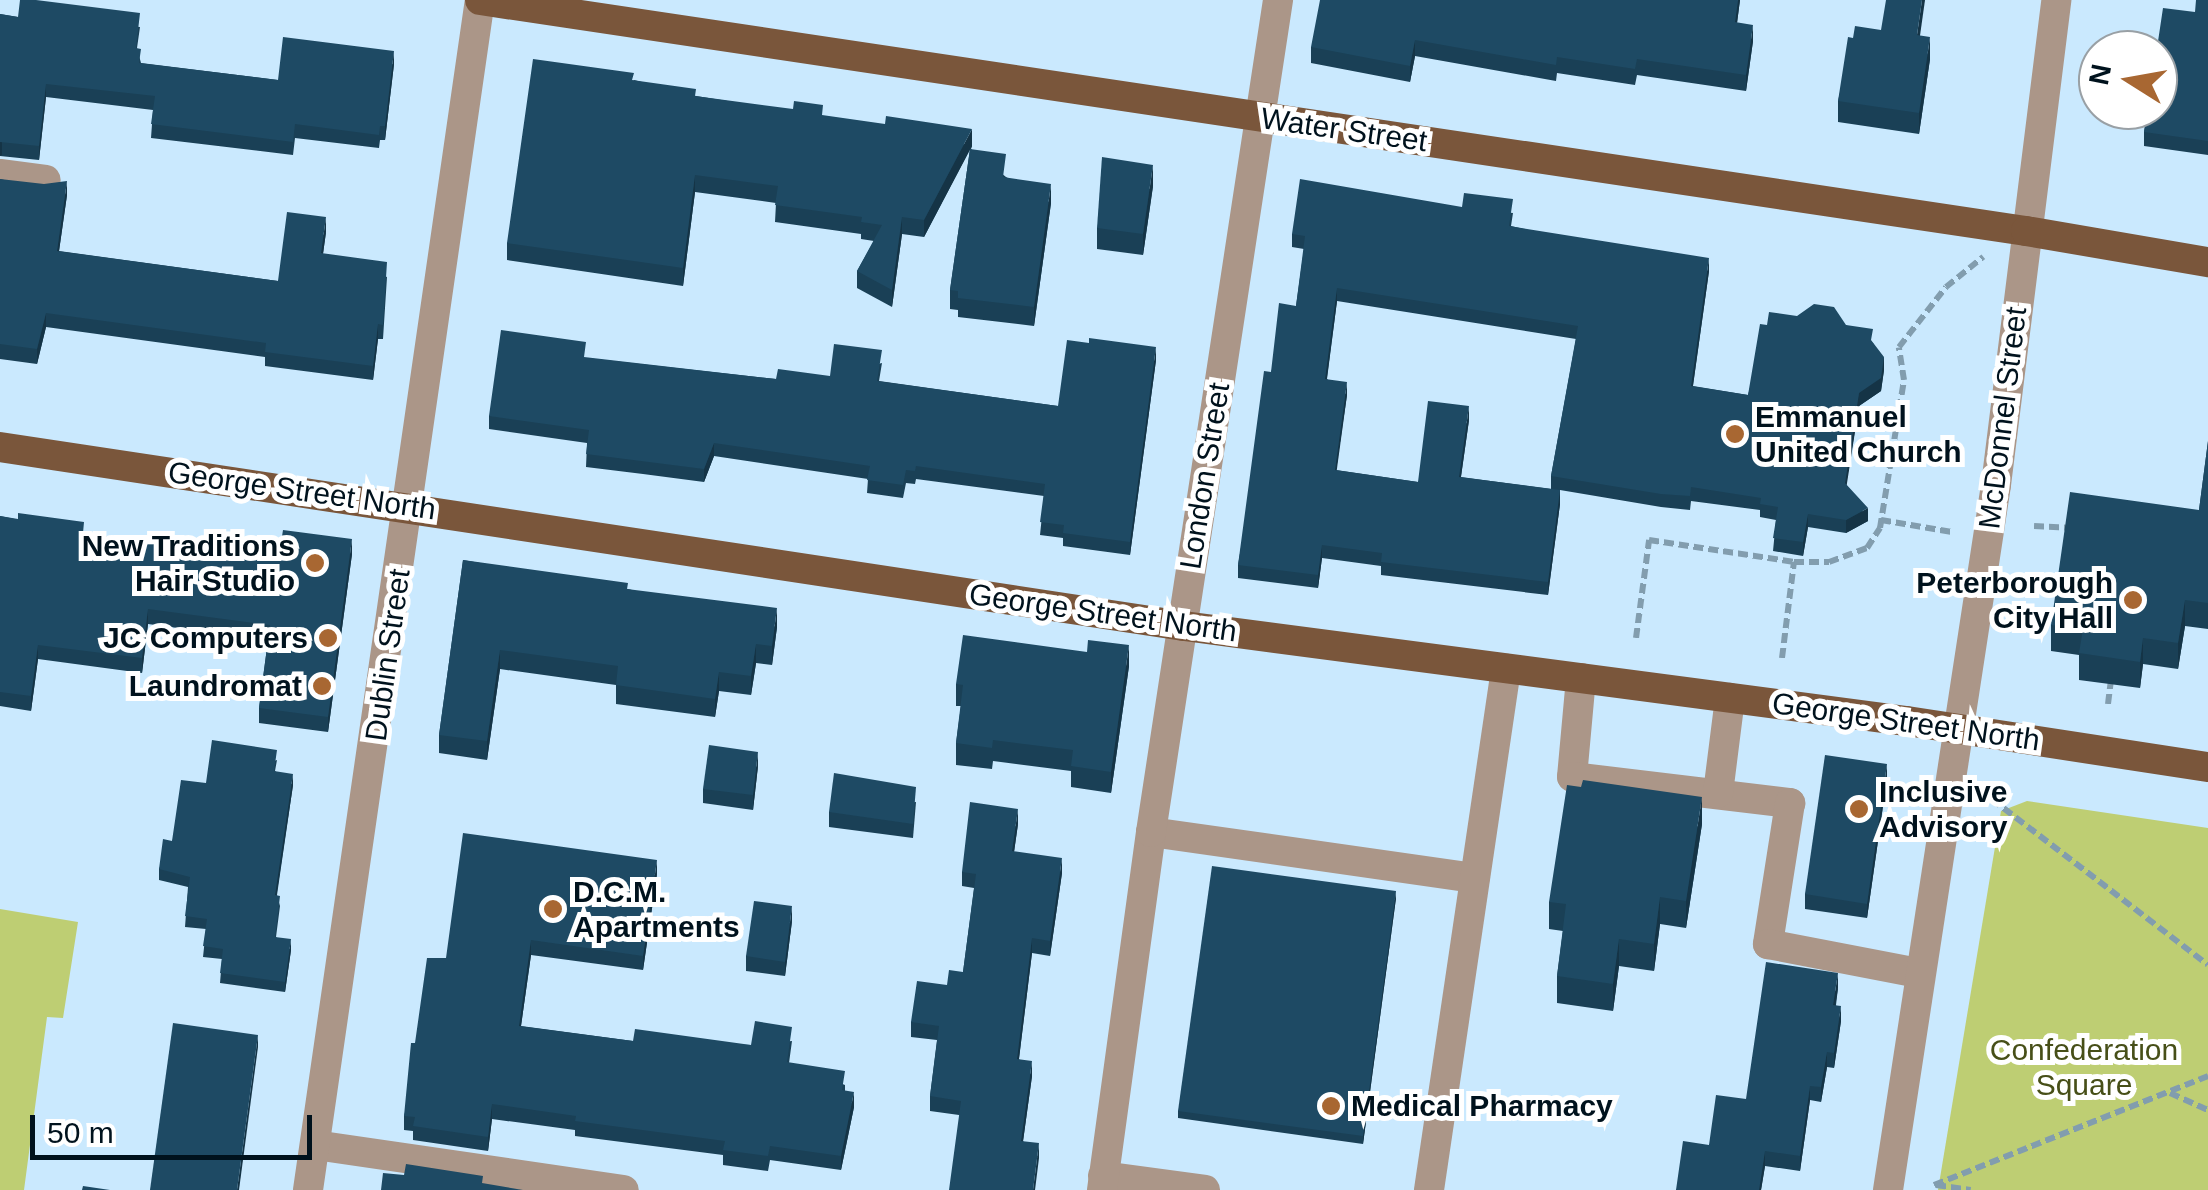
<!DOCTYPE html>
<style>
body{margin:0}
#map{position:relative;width:2208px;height:1190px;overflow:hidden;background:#cae9fe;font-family:Helvetica,sans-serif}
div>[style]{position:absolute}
.green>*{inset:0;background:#bece73}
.path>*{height:6px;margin-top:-3px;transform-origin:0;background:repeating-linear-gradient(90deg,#829dae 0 10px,transparent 0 15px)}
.minor>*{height:30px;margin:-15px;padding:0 15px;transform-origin:15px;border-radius:15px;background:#ab9688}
.major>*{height:30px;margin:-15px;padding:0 15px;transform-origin:15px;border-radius:15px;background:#7a563b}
.wall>*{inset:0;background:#1a4056}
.shaded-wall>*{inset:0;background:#153446}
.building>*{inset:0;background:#1e4a64}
.dots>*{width:28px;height:28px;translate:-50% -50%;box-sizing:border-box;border:5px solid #fff;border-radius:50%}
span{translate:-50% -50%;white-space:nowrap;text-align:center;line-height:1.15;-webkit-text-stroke:10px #fff;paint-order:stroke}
.street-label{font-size:30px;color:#00121d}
.poi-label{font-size:30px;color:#00121d;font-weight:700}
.left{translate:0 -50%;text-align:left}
.right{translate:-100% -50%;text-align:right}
.park-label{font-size:30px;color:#474f18}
.north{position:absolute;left:2078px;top:30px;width:100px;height:100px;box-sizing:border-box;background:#fff;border:2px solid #99a0a5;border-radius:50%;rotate:281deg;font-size:28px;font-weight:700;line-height:40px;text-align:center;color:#00121d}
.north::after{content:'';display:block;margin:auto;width:35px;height:45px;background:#a86732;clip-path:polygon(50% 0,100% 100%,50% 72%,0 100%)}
.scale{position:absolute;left:30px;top:1115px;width:282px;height:45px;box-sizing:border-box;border:5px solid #00121d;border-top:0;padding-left:12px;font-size:30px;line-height:35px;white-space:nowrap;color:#00121d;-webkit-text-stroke:8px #fff;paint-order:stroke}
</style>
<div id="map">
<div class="green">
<i style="clip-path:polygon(2027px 801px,2208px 828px,2208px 1190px,1938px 1190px,2001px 811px)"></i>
<i style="clip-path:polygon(0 909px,78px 922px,63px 1018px,47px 1017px,24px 1190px,0 1190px)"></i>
</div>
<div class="path">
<i style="left:1881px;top:520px;width:72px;rotate:9.6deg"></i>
<i style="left:2034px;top:526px;width:34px;rotate:3deg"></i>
<i style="left:1636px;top:638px;width:99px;rotate:-82.4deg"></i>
<i style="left:1649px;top:540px;width:147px;rotate:8.6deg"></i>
<i style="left:1794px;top:562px;width:35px"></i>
<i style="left:1829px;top:562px;width:40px;rotate:-20.2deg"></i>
<i style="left:1867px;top:548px;width:24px;rotate:-57deg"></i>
<i style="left:1880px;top:528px;width:150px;rotate:-80.8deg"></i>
<i style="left:1904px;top:380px;width:33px;rotate:-99deg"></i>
<i style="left:1899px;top:347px;width:76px;rotate:-51.9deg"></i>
<i style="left:1946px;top:287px;width:48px;rotate:-39deg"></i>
<i style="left:1782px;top:658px;width:97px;rotate:-82.9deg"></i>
<i style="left:2108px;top:704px;width:24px;rotate:-83deg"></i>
<i style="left:1980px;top:790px;width:287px;rotate:37.5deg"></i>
<i style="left:2170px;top:1093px;width:42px;rotate:24.1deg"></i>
<i style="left:1934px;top:1185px;width:295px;rotate:-21.7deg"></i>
<i style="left:1936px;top:1185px;width:35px;rotate:8deg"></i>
</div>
<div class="minor">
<i style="left:0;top:174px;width:46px;rotate:7.4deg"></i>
<i style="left:1581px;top:678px;width:99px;rotate:95.2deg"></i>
<i style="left:1572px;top:777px;width:220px;rotate:6.8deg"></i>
<i style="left:1790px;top:803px;width:143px;rotate:98.9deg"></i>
<i style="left:1768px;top:944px;width:153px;rotate:10.9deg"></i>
<i style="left:1718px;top:793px;width:96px;rotate:-82.8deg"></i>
<i style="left:1151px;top:832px;width:327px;rotate:8.1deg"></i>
<i style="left:315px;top:1145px;width:312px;rotate:8.3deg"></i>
<i style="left:1103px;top:1176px;width:103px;rotate:7.8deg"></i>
<i style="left:308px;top:1190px;width:1202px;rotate:-81.78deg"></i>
<i style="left:1102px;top:1190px;width:361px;rotate:-82.2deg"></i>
<i style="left:1151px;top:832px;width:842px;rotate:-81.32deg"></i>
<i style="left:1429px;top:1190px;width:527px;rotate:-81.59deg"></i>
<i style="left:1888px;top:1190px;width:713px;rotate:-81.29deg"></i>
<i style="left:1996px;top:485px;width:489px;rotate:-82.9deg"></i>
</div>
<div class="major">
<i style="left:480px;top:0;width:1563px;rotate:8.5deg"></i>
<i style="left:2026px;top:231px;width:185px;rotate:9.7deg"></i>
<i style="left:0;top:447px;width:1197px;rotate:8.6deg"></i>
<i style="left:1184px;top:626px;width:729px;rotate:7.49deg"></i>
<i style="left:1907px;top:721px;width:304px;rotate:8.7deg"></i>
</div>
<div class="wall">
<i style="clip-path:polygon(1740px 0,1737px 23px,1753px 41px,1746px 91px,1637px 75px,1635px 85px,1557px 73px,1556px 81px,1415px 56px,1410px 82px,1311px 63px,1311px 47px)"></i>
<i style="clip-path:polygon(2208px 0,2208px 155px,2144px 146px,2144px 132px,2157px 48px)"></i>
<i style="clip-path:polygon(0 14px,18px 17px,140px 27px,137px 48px,141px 63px,278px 80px,394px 64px,385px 140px,380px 140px,379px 148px,295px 138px,293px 155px,151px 138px,153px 110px,46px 97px,39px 160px,0 156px)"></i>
<i style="clip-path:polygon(1920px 36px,1930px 59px,1919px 134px,1838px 122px,1838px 101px,1853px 38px)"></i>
<i style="clip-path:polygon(634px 80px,696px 96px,823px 116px,972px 146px,971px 149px,1006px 177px,1051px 203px,1034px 326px,958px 317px,958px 310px,950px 309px,950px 290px,970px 149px,924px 237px,902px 234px,892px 307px,857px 288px,857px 271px,874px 241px,861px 239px,861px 234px,775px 222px,776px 203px,695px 192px,683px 286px,507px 260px,507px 243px)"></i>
<i style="clip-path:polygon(0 179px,67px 195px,59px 251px,278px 281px,326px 232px,323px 254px,387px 277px,383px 339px,378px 339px,373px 380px,265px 366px,265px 357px,46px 327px,37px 364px,0 359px)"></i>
<i style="clip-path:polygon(1153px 186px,1143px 255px,1097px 249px,1097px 228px)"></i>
<i style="clip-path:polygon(evenodd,1462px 207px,1513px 213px,1511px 226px,1709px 271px,1693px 386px,1748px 395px,1767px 325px,1846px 325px,1873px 343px,1884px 370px,1881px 391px,1859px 406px,1846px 485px,1868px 521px,1846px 533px,1808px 527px,1803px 556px,1773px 551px,1776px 520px,1760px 517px,1760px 510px,1691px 501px,1690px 510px,1661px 507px,1560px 490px,1560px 504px,1548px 595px,1381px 575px,1381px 566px,1322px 558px,1318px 588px,1238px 578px,1238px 565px,1271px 372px,1296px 306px,1304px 249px,1292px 247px,1292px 234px,1462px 207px,1337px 301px,1576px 339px,1551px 476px,1551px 489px,1461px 477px,1469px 420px,1418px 482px,1336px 470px,1347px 395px,1327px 379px,1337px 301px)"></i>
<i style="clip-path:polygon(586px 358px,776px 379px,830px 376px,882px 363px,879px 381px,1058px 406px,1156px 360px,1130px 555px,1063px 546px,1063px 538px,1040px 535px,1044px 496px,916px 479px,915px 484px,906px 483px,903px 498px,867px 493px,868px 479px,714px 456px,704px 482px,643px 474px,586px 467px,587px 443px,489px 429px,489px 416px)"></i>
<i style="clip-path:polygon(2208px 441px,2208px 629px,2185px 626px,2178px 669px,2143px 664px,2140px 688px,2079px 680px,2079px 655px,2051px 651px,2051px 625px,2199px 510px)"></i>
<i style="clip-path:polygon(0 516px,84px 533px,222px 552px,280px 549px,352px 554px,328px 732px,259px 723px,259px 708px,268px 640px,148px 624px,142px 673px,38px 659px,31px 711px,0 706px)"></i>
<i style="clip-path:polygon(463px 560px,628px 589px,777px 627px,772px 665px,756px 663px,751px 695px,719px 691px,715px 717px,616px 704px,616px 685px,500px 669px,487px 760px,439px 753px,439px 735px)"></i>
<i style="clip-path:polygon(1129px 666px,1111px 793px,1071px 787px,1071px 771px,993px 761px,992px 769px,956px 765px,956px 743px,961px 706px,956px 706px,956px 684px)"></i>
<i style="clip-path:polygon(277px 760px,275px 771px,293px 785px,277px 895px,280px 906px,276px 937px,291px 950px,285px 992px,220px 983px,222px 959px,203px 957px,206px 929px,185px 927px,188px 887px,159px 880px,159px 869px,172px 841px,206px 783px)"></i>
<i style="clip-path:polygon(758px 766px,753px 810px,703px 803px,703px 789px)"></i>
<i style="clip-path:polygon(1887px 778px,1867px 918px,1805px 909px,1805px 894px)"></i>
<i style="clip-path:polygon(916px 802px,913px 838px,829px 827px,829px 812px)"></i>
<i style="clip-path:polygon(1018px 824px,1014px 852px,1062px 873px,1050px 956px,1032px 953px,1019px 1059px,1032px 1076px,1023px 1141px,1039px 1158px,959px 1115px,930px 1111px,930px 1096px,937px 1040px,911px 1037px,911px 1022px,963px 972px,974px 888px,962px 886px,962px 872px)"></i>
<i style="clip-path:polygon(1702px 824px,1686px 928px,1660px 924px,1654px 971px,1619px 966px,1613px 1011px,1557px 1003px,1557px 976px,1563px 931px,1549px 929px,1549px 902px)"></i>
<i style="clip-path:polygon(657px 874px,643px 970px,531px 955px,521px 1026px,633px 1041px,751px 1045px,792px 1041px,789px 1063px,845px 1085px,845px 1091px,854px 1107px,841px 1170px,770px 1160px,768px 1171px,723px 1165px,723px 1155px,575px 1136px,575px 1130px,492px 1119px,488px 1151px,413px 1140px,413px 1131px,404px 1130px,404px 1116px,446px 958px)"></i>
<i style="clip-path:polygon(1396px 898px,1363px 1144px,1178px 1118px,1178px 1111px)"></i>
<i style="clip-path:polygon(792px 921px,785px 976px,746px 971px,746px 956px)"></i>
<i style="clip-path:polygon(1838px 988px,1836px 1005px,1841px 1021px,1834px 1068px,1827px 1067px,1821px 1102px,1810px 1100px,1800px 1171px,1765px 1166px,1761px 1190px,1676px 1190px,1709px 1145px)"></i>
</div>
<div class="shaded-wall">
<i style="clip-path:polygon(1738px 0,1740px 0,1735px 38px,1735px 22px)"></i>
<i style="clip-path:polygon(1922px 0,1925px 0,1917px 57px,1917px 35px)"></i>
<i style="clip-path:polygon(1753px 25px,1753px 41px,1746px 91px,1746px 75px)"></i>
<i style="clip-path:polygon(1930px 37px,1930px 59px,1919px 134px,1919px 113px)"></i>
<i style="clip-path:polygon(1415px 40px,1415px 56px,1410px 82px,1410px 66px)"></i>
<i style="clip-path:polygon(394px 51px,394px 64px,385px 140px,385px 126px)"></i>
<i style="clip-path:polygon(46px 84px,46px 97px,39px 160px,39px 146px)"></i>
<i style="clip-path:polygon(972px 129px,972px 146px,924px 237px,924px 220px)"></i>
<i style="clip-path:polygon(0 142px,2px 142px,2px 155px,0 156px)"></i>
<i style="clip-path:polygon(1153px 165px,1153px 186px,1143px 255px,1143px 234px)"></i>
<i style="clip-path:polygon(695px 175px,695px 192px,683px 286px,683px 268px)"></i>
<i style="clip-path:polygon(67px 181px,67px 195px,57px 265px,57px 251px)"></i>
<i style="clip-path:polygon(1051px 184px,1051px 203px,1034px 326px,1034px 307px)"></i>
<i style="clip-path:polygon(326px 217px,326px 232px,321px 268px,321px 253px)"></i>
<i style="clip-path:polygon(902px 217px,902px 234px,892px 307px,892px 290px)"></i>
<i style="clip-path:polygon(1709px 258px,1709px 271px,1691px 399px,1691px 386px)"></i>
<i style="clip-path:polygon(1337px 288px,1337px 301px,1325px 392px,1325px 379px)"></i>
<i style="clip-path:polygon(46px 313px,46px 327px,37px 364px,37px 349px)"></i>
<i style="clip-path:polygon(378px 324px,378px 339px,373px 380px,373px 366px)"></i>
<i style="clip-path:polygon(1156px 347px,1156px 360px,1130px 555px,1130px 542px)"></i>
<i style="clip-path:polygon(1884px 357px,1884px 370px,1881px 391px,1859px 406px,1845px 496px,1845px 483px,1859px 393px)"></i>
<i style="clip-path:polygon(1347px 382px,1347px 395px,1335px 483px,1335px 470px)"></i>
<i style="clip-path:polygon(1469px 406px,1469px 420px,1459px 490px,1459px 477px)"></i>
<i style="clip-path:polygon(714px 443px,714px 456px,704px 482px,704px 469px)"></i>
<i style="clip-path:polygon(1560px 490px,1560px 504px,1548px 595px,1548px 582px)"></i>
<i style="clip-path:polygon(1868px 508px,1868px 521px,1846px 533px,1846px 520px)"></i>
<i style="clip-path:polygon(1808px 514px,1808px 527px,1803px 556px,1803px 542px)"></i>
<i style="clip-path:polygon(352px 539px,352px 554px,328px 732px,328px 717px)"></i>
<i style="clip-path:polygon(1322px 545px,1322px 558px,1318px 588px,1318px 575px)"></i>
<i style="clip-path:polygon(2185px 600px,2185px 626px,2178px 669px,2178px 643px)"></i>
<i style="clip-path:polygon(777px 608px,777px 627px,772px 665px,772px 646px)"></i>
<i style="clip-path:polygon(148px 609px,148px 624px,142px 673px,142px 658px)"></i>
<i style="clip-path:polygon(2143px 638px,2143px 664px,2140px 688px,2140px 662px)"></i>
<i style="clip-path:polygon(756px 644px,756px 663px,751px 695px,751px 676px)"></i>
<i style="clip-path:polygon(38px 645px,38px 659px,31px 711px,31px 696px)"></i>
<i style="clip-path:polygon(1129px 645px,1129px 666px,1111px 793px,1111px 772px)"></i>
<i style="clip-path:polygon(500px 650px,500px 669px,487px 760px,487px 741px)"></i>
<i style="clip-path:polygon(719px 672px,719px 691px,715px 717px,715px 699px)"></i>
<i style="clip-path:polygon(758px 752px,758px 766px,753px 810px,753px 795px)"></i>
<i style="clip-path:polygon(1887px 764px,1887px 778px,1867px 918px,1867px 904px)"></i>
<i style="clip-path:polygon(293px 774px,293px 785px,275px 905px,275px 895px)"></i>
<i style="clip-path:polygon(1702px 797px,1702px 824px,1686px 928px,1686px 901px)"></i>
<i style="clip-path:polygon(1018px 809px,1018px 824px,1012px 866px,1012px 851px)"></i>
<i style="clip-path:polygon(1062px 858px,1062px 873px,1050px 956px,1050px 941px)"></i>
<i style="clip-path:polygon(657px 860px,657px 874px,643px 970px,643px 956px)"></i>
<i style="clip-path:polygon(1396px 891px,1396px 898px,1363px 1144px,1363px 1136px)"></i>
<i style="clip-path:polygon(1660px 897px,1660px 924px,1654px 971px,1654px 944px)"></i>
<i style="clip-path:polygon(792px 906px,792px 921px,785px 976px,785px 962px)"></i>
<i style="clip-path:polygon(1032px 938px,1032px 953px,1017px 1074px,1017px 1059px)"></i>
<i style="clip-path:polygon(291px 939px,291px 950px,285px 992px,285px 982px)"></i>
<i style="clip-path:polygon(1619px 939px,1619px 966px,1613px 1011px,1613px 984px)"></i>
<i style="clip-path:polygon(531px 940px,531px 955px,519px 1040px,519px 1026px)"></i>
<i style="clip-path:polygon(1838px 973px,1838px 988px,1833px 1020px,1833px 1005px)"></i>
<i style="clip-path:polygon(1841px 1006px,1841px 1021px,1834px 1068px,1834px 1053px)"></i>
<i style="clip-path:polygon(258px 1035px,258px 1047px,239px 1190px,237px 1190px)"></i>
<i style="clip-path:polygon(1827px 1052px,1827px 1067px,1821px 1102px,1821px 1087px)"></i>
<i style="clip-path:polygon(1032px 1061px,1032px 1076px,1021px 1156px,1021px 1141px)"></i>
<i style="clip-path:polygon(1810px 1086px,1810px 1100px,1800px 1171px,1800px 1156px)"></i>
<i style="clip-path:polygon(854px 1092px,854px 1107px,841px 1170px,841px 1156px)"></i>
<i style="clip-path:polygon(492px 1104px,492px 1119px,488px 1151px,488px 1137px)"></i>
<i style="clip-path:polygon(1039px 1143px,1039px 1158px,1035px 1190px,1033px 1190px)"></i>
<i style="clip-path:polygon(1765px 1151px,1765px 1166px,1761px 1190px,1759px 1190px)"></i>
</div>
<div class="building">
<i style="clip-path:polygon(20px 0,36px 0,140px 13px,136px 48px,141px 49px,139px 63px,278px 80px,283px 37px,394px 51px,385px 126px,380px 126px,379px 135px,295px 124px,293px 142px,151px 124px,155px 96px,46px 84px,39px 146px,0 142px,0 14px,18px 17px)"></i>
<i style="clip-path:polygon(1320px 0,1738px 0,1735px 22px,1753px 25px,1746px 75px,1637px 59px,1635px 69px,1557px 57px,1556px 65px,1415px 40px,1410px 66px,1311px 47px)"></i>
<i style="clip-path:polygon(1886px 0,1922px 0,1917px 35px,1930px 37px,1919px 113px,1838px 101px,1848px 37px,1853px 38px,1855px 26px,1881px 30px)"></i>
<i style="clip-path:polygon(2196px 0,2208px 0,2208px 141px,2144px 132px,2148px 110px,2158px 110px,2158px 50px,2112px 50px,2113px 42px,2157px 48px,2163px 8px,2195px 12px)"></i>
<i style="clip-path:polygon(533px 59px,634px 73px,632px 80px,696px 89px,695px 96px,793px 109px,794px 101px,823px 105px,822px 115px,885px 124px,886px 116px,972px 129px,924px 220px,902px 217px,892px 290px,857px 271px,882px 225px,861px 222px,862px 217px,775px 205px,778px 186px,695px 175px,683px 268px,507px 243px)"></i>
<i style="clip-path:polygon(970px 149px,1006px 154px,1003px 177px,1051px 184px,1034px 307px,958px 298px,958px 291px,950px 290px)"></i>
<i style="clip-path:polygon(1102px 157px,1153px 165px,1143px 234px,1097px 228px)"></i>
<i style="clip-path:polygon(0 179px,44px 184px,67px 181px,57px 251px,278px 281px,287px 212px,326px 217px,321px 253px,387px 262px,383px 325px,378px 324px,373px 366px,265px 352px,266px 343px,46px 313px,37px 349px,0 344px)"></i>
<i style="clip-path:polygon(1300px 179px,1462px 207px,1464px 193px,1513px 199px,1509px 226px,1709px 258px,1691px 386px,1748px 395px,1760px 324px,1767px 325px,1769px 312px,1797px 316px,1814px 304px,1834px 307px,1846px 325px,1873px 329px,1871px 340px,1884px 357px,1881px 378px,1859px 393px,1845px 483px,1868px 508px,1846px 520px,1808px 514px,1803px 542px,1773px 538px,1778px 507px,1760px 504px,1761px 498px,1691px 487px,1690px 496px,1661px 494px,1551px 476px,1578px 326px,1337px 288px,1325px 379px,1347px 382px,1335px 470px,1418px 482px,1428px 401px,1469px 406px,1459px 477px,1560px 490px,1548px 582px,1381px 562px,1382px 553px,1322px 545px,1318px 575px,1238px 565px,1264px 371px,1271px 372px,1279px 303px,1296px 306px,1305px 236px,1292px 234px)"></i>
<i style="clip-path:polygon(501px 330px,586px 342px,584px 357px,776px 379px,778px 369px,830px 376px,834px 344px,882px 350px,877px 381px,1058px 406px,1067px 340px,1089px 343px,1089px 338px,1156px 347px,1130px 542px,1063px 533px,1064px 525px,1040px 522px,1045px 484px,916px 466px,915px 471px,906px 470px,903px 485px,867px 480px,870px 466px,714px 443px,704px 469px,586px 454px,589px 430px,489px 416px)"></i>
<i style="clip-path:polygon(2208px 441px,2208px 603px,2185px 600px,2178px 643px,2143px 638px,2140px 662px,2079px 653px,2083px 629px,2051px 625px,2070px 492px,2199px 510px)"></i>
<i style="clip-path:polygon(18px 513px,84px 522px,83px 533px,222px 552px,223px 541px,280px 549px,283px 530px,352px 539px,328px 717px,259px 708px,270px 625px,148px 609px,142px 658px,38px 645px,31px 696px,0 692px,0 516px,18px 519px)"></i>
<i style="clip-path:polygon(463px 560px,628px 583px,627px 589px,777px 608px,772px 646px,756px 644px,751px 676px,719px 672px,715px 699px,616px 685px,618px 666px,500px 650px,487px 741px,439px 735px)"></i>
<i style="clip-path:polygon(963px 635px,1087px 652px,1088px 640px,1129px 645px,1111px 772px,1071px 766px,1073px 750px,993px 740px,992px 748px,956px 743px,963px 685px,956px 684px)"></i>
<i style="clip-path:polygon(212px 740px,277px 750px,274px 771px,293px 774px,275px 895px,280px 896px,275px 937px,291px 939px,285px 982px,220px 973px,223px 949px,203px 946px,207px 919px,185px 916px,190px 877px,159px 869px,163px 839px,172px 841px,181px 780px,206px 783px)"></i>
<i style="clip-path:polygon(709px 745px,758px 752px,753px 795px,703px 789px)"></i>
<i style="clip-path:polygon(1825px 755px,1887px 764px,1867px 904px,1805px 894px)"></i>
<i style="clip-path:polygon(834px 773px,916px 787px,913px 824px,829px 812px)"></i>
<i style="clip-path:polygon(1583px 780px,1702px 797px,1686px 901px,1660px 897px,1654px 944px,1619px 939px,1613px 984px,1557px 976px,1566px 904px,1549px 902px,1567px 785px,1581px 787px)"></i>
<i style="clip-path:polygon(970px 802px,1018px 809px,1012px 851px,1062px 858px,1050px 941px,1032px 938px,1017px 1059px,1032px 1061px,1021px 1141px,1039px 1143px,1033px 1190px,949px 1190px,961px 1101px,930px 1096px,939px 1026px,911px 1022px,917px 981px,947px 985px,949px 970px,963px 972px,976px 874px,962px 872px)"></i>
<i style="clip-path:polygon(463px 833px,657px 860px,643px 956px,531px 940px,519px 1026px,633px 1041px,635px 1029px,751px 1045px,755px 1021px,792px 1027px,787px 1062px,845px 1071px,842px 1090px,854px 1092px,841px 1156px,770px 1146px,768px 1156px,723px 1150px,725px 1141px,575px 1121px,576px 1116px,492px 1104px,488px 1137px,413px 1126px,415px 1117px,404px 1116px,411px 1043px,415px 1043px,427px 958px,446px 958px)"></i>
<i style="clip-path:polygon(1212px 866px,1396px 891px,1363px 1136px,1178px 1111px)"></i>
<i style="clip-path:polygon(754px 901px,792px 906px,785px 962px,746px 956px)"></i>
<i style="clip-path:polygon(1766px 962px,1838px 973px,1833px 1005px,1841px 1006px,1834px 1053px,1827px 1052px,1821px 1087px,1810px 1086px,1800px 1156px,1765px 1151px,1759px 1190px,1676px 1190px,1683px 1141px,1709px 1145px,1716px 1095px,1746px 1099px)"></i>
<i style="clip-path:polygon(173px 1023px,258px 1035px,237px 1190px,150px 1190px)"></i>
<i style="clip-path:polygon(406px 1164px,483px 1176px,482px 1183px,523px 1190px,381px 1190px,383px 1173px,404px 1175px)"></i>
<i style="clip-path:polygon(83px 1186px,110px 1190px,82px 1190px)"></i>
</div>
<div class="dots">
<i style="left:1735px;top:434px;background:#a86732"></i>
<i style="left:315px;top:563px;background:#a86732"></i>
<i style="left:2133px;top:600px;background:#a86732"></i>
<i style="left:328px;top:638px;background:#a86732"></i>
<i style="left:322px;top:686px;background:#a86732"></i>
<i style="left:1859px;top:809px;background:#a86732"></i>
<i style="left:553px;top:909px;background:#a86732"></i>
<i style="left:1331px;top:1106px;background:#a86732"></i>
</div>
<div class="street-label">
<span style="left:1344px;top:130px;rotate:8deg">Water Street</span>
<span style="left:2003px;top:418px;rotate:-83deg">McDonnel Street</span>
<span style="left:1205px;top:476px;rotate:-81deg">London Street</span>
<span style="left:302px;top:491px;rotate:8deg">George Street North</span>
<span style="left:1103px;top:613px;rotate:8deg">George Street North</span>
<span style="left:388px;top:655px;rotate:-82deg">Dublin Street</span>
<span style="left:1906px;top:722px;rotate:8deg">George Street North</span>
</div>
<div class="poi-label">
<span class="left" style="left:1755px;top:434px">Emmanuel<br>United Church</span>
<span class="right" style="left:295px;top:563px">New Traditions<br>Hair Studio</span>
<span class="right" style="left:2113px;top:600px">Peterborough<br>City Hall</span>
<span class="right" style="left:308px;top:638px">JC Computers</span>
<span class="right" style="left:302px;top:686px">Laundromat</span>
<span class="left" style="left:1879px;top:809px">Inclusive<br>Advisory</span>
<span class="left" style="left:573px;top:909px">D.C.M.<br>Apartments</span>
<span class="left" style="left:1351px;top:1106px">Medical Pharmacy</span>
</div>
<div class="park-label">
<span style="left:2084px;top:1067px">Confederation<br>Square</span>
</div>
<div class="north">N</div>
<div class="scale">50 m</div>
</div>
